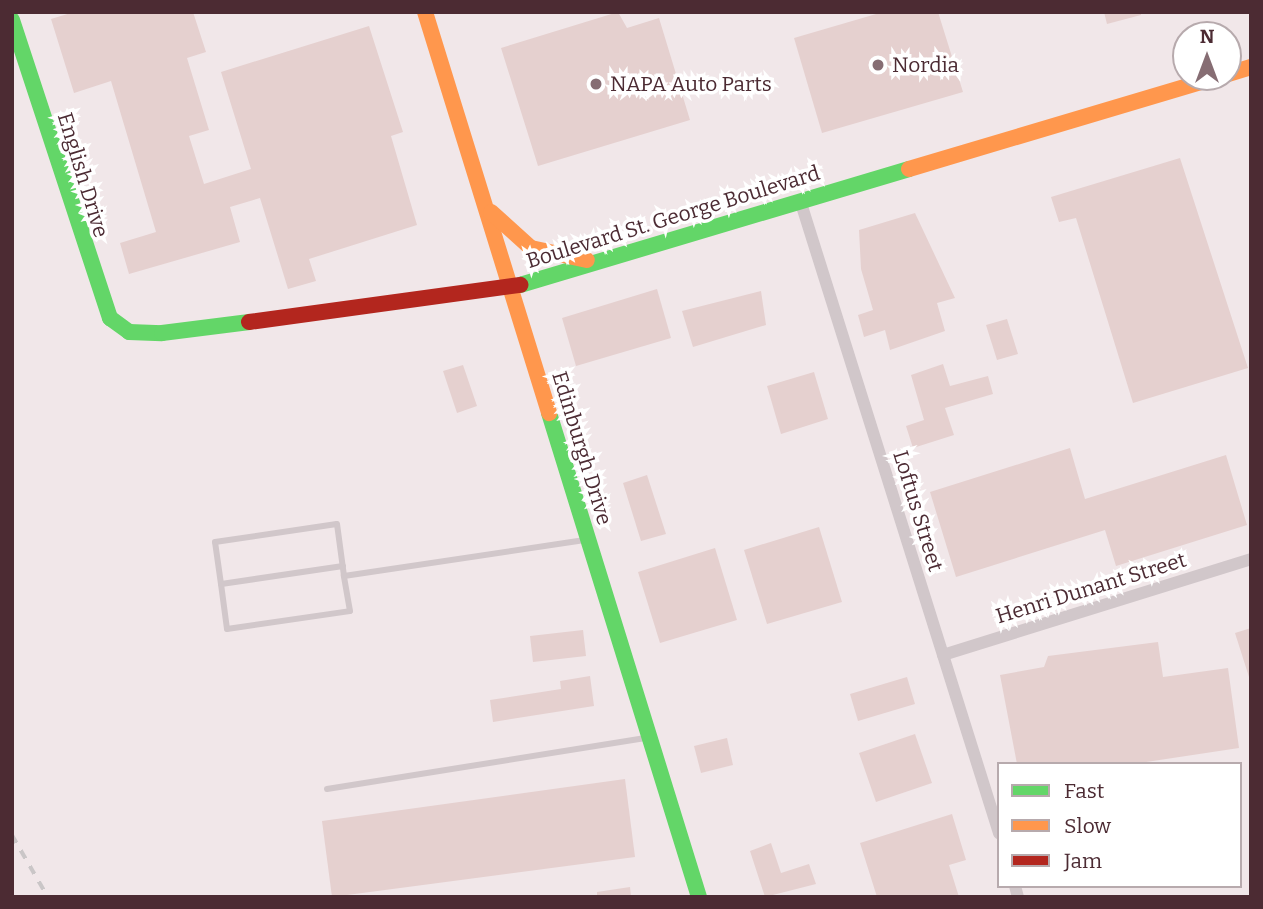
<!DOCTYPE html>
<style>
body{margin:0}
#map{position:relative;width:1263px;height:909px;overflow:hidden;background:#f1e7e9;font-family:Bitter,serif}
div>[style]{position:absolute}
.building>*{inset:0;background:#e5d0cf}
.lane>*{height:6px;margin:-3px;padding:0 3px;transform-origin:3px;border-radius:3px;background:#d1c7ca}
.street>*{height:12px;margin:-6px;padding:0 6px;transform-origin:6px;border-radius:6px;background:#d1c7ca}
.fast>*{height:16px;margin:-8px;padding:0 8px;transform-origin:8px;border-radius:8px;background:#63d668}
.slow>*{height:16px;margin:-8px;padding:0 8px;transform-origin:8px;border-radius:8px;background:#ff974d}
.jam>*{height:16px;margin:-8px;padding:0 8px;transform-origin:8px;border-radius:8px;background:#b3261e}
.rail>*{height:3.5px;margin-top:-1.75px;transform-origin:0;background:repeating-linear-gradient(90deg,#cac6c7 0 9px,transparent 0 18px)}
.dots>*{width:19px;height:19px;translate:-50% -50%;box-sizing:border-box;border:4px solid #fff;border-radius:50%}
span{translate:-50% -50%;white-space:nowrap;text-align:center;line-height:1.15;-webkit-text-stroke:7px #fff;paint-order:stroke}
.poi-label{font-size:21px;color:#4c2b33}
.left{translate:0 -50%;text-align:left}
.street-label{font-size:21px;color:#4c2b33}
.frame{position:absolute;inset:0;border:14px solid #4c2b33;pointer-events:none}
.legend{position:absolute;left:997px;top:762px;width:245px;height:126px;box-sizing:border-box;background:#fff;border:2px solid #b7aaad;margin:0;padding:9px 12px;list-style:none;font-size:21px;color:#4c2b33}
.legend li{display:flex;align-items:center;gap:14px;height:35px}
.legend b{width:35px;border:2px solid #b7aaad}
.north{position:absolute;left:1172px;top:21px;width:70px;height:70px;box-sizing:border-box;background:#fff;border:2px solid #b7aaad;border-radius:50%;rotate:0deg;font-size:19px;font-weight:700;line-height:28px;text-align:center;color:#4c2b33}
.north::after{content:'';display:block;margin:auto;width:24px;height:32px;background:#866d73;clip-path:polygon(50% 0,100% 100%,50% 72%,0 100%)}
</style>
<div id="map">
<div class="building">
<i style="clip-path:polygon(74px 12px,193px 12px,206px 52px,187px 58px,209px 130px,189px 136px,204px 184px,251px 169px,221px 72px,369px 26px,403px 132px,391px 136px,417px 225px,309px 259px,316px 281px,288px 289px,260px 198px,230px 207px,240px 242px,129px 274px,120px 243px,156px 232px,111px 81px,74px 93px,51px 19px)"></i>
<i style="clip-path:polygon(618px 12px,627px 28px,659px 18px,690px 120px,538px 166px,501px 48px)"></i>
<i style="clip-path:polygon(883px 12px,938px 12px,963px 92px,822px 133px,794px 38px)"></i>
<i style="clip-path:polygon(1104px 12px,1141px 12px,1141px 15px,1107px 24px)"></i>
<i style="clip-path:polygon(1180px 158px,1248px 368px,1133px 403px,1076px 218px,1059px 222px,1051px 197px)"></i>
<i style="clip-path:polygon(915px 213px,955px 298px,937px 303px,945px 331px,890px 350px,885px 330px,864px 337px,858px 315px,873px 310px,861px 269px,859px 230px)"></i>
<i style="clip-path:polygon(657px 289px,671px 338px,576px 366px,562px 318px)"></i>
<i style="clip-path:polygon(761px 291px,766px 325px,693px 347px,682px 311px)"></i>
<i style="clip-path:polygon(1007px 319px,1018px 354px,997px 360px,986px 325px)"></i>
<i style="clip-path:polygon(943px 364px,950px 386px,988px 376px,993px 394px,945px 408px,954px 435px,913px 448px,906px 426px,924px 420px,911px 375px)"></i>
<i style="clip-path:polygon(463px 365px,477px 406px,457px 413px,443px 371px)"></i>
<i style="clip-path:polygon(814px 372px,828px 419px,781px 434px,767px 386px)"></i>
<i style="clip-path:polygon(1070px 448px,1085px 499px,1226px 455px,1247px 525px,1116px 566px,1105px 530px,956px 577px,930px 492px)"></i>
<i style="clip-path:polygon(647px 475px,666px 534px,641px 541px,623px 483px)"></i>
<i style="clip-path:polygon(819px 527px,842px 602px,767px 624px,744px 550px)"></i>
<i style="clip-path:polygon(715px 548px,737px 620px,660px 643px,638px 572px)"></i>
<i style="clip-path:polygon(1251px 628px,1251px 677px,1249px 677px,1235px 633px)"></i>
<i style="clip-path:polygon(583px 630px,586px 656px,533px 662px,530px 636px)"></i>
<i style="clip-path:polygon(1158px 642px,1163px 677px,1228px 668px,1239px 748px,1133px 764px,1017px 764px,1000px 675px,1044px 667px,1048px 656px)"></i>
<i style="clip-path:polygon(590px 676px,594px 706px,493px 722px,490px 700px,561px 689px,560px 681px)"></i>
<i style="clip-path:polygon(907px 677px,915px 704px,858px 721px,850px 694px)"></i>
<i style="clip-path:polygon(915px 734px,932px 783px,876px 802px,859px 753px)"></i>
<i style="clip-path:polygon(727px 738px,733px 765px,701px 773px,694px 746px)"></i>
<i style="clip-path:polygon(625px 779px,635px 857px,332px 897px,322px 821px)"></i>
<i style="clip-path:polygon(952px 814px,966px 860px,949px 865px,959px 897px,877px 897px,860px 843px)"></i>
<i style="clip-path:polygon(771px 843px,781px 873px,809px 864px,816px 884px,765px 897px,750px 851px)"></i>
<i style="clip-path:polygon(630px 887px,631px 897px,597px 897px,597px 892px)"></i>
</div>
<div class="lane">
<i style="left:343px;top:566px;width:123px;rotate:171.6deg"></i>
<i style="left:221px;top:584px;width:42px;rotate:-98.1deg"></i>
<i style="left:215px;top:542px;width:123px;rotate:-8.4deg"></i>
<i style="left:337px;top:524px;width:52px;rotate:82.3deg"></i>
<i style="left:344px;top:576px;width:245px;rotate:-8.5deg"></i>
<i style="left:221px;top:584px;width:45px;rotate:82.4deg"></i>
<i style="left:227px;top:629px;width:124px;rotate:-8.3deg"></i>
<i style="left:350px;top:611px;width:36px;rotate:-100deg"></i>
<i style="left:327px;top:789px;width:324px;rotate:-9.1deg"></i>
</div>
<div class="street">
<i style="left:800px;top:200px;width:664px;rotate:72.55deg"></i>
<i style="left:943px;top:655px;width:323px;rotate:-17.3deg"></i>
<i style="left:1015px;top:886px;width:11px;rotate:75deg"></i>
</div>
<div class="fast">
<i style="left:12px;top:20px;width:314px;rotate:71.8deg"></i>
<i style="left:110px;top:318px;width:24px;rotate:36deg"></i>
<i style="left:129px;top:332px;width:33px;rotate:2deg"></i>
<i style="left:162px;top:333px;width:88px;rotate:-7.2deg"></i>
<i style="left:520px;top:285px;width:406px;rotate:-16.6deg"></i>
<i style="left:549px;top:413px;width:507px;rotate:72.78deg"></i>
</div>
<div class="slow">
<i style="left:425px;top:12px;width:420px;rotate:72.8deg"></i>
<i style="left:1228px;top:74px;width:24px;rotate:-17deg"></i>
<i style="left:909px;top:169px;width:321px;rotate:-16.6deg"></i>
<i style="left:491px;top:212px;width:54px;rotate:42deg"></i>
<i style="left:531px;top:248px;width:57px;rotate:12.1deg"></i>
</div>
<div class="jam">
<i style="left:249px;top:322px;width:274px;rotate:-7.8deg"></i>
</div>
<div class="rail">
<i style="left:12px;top:835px;width:72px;rotate:59.9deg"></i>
</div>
<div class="dots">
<i style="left:878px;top:65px;background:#866d73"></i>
<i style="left:596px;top:84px;background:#866d73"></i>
</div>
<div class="poi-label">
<span class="left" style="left:892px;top:65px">Nordia</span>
<span class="left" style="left:610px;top:84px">NAPA Auto Parts</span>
</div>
<div class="street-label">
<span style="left:83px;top:175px;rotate:73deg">English Drive</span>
<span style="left:673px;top:217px;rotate:-17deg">Boulevard St. George Boulevard</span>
<span style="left:582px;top:448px;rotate:73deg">Edinburgh Drive</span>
<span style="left:918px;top:511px;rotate:73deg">Loftus Street</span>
<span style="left:1091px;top:588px;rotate:-17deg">Henri Dunant Street</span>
</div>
<div class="frame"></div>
<ul class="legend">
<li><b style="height:9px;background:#63d668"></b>Fast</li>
<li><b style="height:9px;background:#ff974d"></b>Slow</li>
<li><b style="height:9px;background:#b3261e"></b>Jam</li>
</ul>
<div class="north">N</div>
</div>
